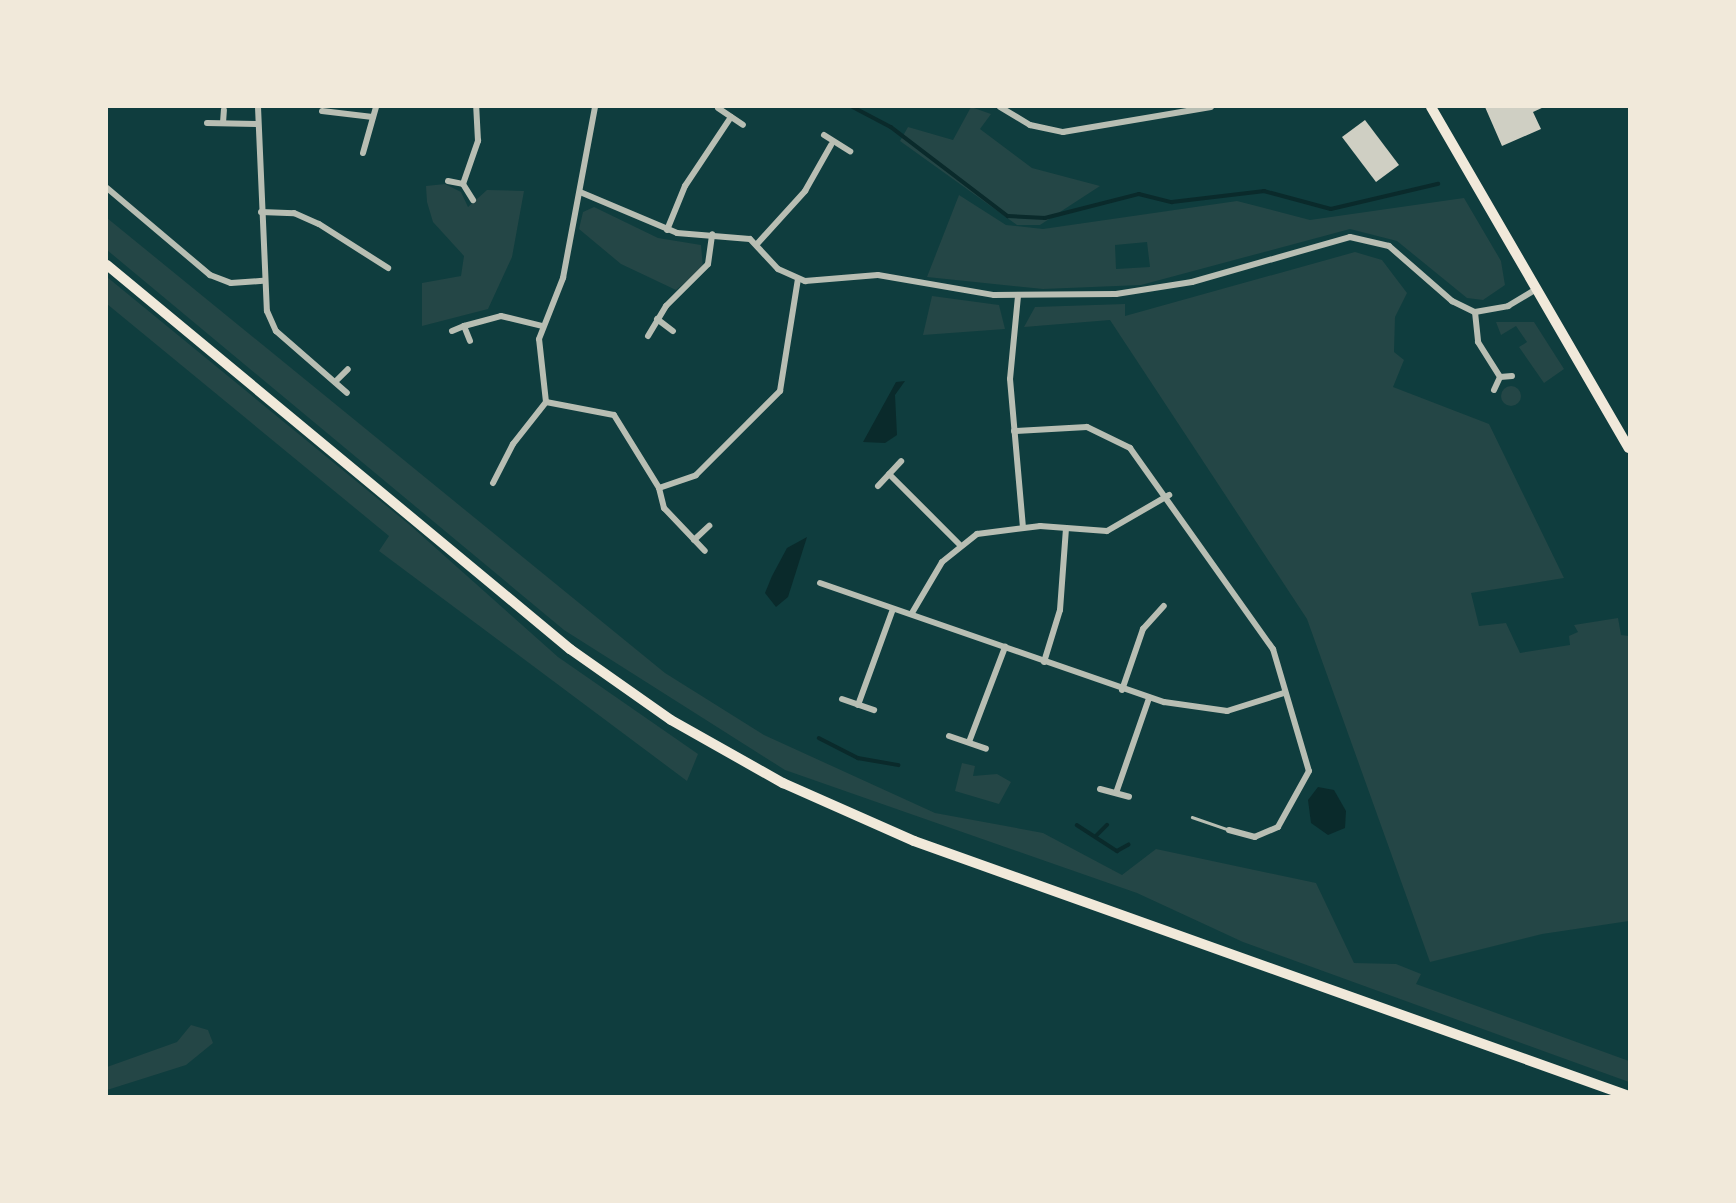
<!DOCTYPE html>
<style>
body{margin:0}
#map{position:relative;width:1736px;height:1203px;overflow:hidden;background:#0f3d3e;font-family:Roboto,sans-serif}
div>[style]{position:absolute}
.green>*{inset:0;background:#244646}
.round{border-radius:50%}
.water>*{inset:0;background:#0a2a2b}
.stream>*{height:3.5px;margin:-1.75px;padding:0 1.75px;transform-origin:1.75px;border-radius:1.75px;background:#0a2a2b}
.building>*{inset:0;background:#cfcfc3}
.service>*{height:2.5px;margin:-1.25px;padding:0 1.25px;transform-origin:1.25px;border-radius:1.25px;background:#b8beb3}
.minor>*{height:6px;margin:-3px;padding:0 3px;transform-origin:3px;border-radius:3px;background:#b8beb3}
.primary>*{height:10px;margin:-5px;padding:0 5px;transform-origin:5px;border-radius:5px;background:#f1e9da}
.trunk>*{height:10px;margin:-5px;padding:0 5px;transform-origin:5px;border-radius:5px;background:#f1e9da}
span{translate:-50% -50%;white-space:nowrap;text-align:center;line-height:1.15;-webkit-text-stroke:5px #f1e9da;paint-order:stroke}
.frame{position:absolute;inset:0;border:108px solid #f1e9da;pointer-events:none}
</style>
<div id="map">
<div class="green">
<i style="clip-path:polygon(971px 107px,991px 114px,980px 129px,1032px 168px,1100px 186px,1040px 225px,1017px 225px,900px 141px,908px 127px,953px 140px)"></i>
<i style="clip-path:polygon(445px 184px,461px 192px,468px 207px,487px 190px,524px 191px,512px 257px,488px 309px,422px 326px,422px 283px,461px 276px,464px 256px,433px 222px,427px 202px,426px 186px)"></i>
<i style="clip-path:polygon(evenodd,959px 195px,1006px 225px,1043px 229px,1237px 201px,1310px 220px,1464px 198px,1501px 261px,1505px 285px,1483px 300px,1467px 298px,1397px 241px,1350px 229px,1141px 285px,1043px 289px,927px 277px,959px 195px,1147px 242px,1150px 267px,1116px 269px,1115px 245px,1147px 242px)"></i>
<i style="clip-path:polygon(594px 207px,658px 238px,701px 245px,703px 268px,676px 290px,621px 264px,579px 229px,583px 212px)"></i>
<i style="clip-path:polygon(107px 218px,665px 673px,764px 735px,935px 813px,1043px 833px,1122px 875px,1156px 849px,1316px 883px,1354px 963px,1396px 964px,1421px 974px,1416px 984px,1629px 1061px,1629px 1082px,1243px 942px,1137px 893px,785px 770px,564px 630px,107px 250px)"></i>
<i style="clip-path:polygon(1355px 252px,1382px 260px,1407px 293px,1395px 317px,1394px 352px,1404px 360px,1393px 387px,1489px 424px,1564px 578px,1471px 593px,1479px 626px,1506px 623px,1520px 653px,1570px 645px,1569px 636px,1578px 632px,1574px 625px,1618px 618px,1621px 635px,1629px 636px,1629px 921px,1542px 934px,1430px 962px,1307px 619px,1110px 320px,1024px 327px,1035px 307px,1125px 304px,1125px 316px)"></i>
<i style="clip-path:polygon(107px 277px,411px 526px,558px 657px,698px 754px,687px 781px,379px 551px,389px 536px,107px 304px)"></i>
<i style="clip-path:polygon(932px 296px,999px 305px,1005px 329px,923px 335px)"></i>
<i style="clip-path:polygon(1496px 322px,1534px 322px,1564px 369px,1544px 383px,1519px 347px,1527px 342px,1516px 326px,1501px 335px)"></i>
<i class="round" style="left:1501px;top:386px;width:20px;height:20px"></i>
<i style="clip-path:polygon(962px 763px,975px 766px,973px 776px,997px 774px,1011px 782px,999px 804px,955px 791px)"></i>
<i style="clip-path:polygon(191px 1025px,208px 1030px,213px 1043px,186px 1065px,107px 1090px,107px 1067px,177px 1042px)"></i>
</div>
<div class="water">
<i style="clip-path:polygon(905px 381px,895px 395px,897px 435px,885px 443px,863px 442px,896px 382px)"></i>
<i style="clip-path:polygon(807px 537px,788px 597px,776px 607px,765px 593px,772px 576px,787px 548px)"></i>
<i style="clip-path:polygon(1318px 787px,1334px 790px,1346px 811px,1345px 828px,1328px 835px,1311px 823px,1308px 800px)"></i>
</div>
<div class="stream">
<i style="left:853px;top:107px;width:43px;rotate:27.8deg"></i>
<i style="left:891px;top:127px;width:147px;rotate:37.3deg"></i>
<i style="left:1008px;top:216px;width:37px;rotate:3deg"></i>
<i style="left:1045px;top:218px;width:97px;rotate:-14.3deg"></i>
<i style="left:1139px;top:194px;width:34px;rotate:14deg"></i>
<i style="left:1172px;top:202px;width:93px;rotate:-6.8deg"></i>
<i style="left:1264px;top:191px;width:69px;rotate:15deg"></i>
<i style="left:1331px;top:209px;width:110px;rotate:-13.2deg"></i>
<i style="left:819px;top:738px;width:44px;rotate:27.1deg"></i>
<i style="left:858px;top:758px;width:41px;rotate:9.9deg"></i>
<i style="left:1077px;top:825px;width:48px;rotate:33deg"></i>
<i style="left:1117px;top:851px;width:13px;rotate:-29deg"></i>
<i style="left:1097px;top:835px;width:14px;rotate:-45deg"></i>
</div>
<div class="building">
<i style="clip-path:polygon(1485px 107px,1544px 107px,1533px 112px,1541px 129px,1502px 146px)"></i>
<i style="clip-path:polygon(1365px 120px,1399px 165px,1376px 182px,1342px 137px)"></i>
</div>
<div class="service">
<i style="left:1192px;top:817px;width:39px;rotate:19deg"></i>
</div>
<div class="minor">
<i style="left:258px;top:107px;width:204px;rotate:87.5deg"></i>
<i style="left:267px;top:311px;width:22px;rotate:66deg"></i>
<i style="left:276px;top:331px;width:94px;rotate:41.1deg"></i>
<i style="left:1000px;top:107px;width:35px;rotate:31deg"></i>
<i style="left:1030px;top:125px;width:34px;rotate:12deg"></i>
<i style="left:1063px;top:132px;width:150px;rotate:-9.6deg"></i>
<i style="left:718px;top:108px;width:30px;rotate:34deg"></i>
<i style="left:322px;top:111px;width:51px;rotate:6.7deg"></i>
<i style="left:207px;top:123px;width:50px;rotate:1.1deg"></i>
<i style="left:223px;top:123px;width:13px;rotate:-86deg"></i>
<i style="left:824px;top:135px;width:31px;rotate:32deg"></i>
<i style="left:363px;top:153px;width:48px;rotate:-74.2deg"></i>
<i style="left:448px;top:181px;width:15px;rotate:11deg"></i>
<i style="left:463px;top:184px;width:19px;rotate:58deg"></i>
<i style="left:463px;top:184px;width:46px;rotate:-70.8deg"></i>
<i style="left:478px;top:141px;width:34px;rotate:-93deg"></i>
<i style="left:107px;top:188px;width:135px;rotate:40.2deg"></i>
<i style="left:210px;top:275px;width:22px;rotate:21deg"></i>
<i style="left:231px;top:283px;width:32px;rotate:-4deg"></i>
<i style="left:580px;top:192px;width:105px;rotate:22.9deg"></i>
<i style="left:677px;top:233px;width:73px;rotate:4.7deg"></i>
<i style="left:750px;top:239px;width:41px;rotate:47deg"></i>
<i style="left:778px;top:269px;width:30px;rotate:24deg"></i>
<i style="left:805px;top:281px;width:73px;rotate:-4.7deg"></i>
<i style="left:878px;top:275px;width:118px;rotate:9.8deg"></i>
<i style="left:994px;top:295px;width:122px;rotate:-0.5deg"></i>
<i style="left:1116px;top:294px;width:77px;rotate:-9deg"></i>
<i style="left:1192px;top:282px;width:164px;rotate:-15.9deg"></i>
<i style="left:1350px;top:237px;width:40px;rotate:13deg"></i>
<i style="left:1389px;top:246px;width:84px;rotate:41.1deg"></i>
<i style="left:1452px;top:301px;width:25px;rotate:26deg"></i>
<i style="left:1475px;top:312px;width:34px;rotate:-10deg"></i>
<i style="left:1508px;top:306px;width:29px;rotate:-31deg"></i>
<i style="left:261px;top:212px;width:33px;rotate:2deg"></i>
<i style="left:294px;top:213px;width:27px;rotate:24deg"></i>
<i style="left:319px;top:224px;width:82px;rotate:32.5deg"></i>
<i style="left:667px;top:230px;width:48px;rotate:-67.8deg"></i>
<i style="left:685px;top:186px;width:83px;rotate:-56.3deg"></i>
<i style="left:757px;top:244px;width:72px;rotate:-47.8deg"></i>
<i style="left:805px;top:191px;width:53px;rotate:-60.5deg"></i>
<i style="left:1018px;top:296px;width:83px;rotate:95.5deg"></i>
<i style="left:1010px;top:379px;width:149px;rotate:85deg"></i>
<i style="left:1475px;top:312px;width:30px;rotate:84deg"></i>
<i style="left:1478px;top:342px;width:41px;rotate:57.8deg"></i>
<i style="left:657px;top:319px;width:20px;rotate:37deg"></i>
<i style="left:464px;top:326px;width:38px;rotate:-15deg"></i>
<i style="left:501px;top:316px;width:42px;rotate:13.7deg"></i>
<i style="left:452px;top:331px;width:13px;rotate:-23deg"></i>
<i style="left:464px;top:326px;width:16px;rotate:68deg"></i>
<i style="left:648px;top:336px;width:35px;rotate:-59deg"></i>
<i style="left:666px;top:306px;width:59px;rotate:-45deg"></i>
<i style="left:708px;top:264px;width:30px;rotate:-82deg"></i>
<i style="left:1500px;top:377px;width:12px;rotate:-5deg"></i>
<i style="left:335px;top:382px;width:18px;rotate:-45deg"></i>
<i style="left:1494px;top:390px;width:14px;rotate:-65deg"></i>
<i style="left:546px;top:402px;width:69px;rotate:10.8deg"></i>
<i style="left:614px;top:415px;width:86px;rotate:58.3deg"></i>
<i style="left:659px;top:488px;width:39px;rotate:-19deg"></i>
<i style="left:696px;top:475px;width:119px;rotate:-45deg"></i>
<i style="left:780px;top:391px;width:113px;rotate:-80.9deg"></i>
<i style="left:1014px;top:431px;width:73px;rotate:-3.1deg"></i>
<i style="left:1087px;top:427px;width:48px;rotate:26deg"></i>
<i style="left:1130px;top:448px;width:247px;rotate:54.6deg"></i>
<i style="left:1273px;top:649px;width:127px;rotate:73.6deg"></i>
<i style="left:1309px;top:771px;width:64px;rotate:119deg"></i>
<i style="left:1278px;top:827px;width:25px;rotate:157deg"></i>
<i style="left:1255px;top:837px;width:27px;rotate:-165deg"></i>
<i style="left:889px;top:474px;width:99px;rotate:45deg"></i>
<i style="left:493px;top:483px;width:44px;rotate:-62.9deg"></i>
<i style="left:513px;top:444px;width:53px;rotate:-51.8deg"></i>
<i style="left:546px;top:402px;width:63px;rotate:-96.3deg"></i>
<i style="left:539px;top:339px;width:66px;rotate:-68.5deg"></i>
<i style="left:563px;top:278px;width:174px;rotate:-79.4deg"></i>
<i style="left:878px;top:486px;width:34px;rotate:-47deg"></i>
<i style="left:659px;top:488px;width:21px;rotate:76deg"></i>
<i style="left:664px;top:508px;width:59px;rotate:46.4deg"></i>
<i style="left:694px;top:540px;width:21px;rotate:-43deg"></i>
<i style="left:820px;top:583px;width:364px;rotate:19.1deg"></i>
<i style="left:1164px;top:702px;width:64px;rotate:8.1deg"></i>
<i style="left:1227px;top:711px;width:60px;rotate:-17.5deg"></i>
<i style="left:912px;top:613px;width:59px;rotate:-59.5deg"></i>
<i style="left:942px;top:562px;width:45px;rotate:-38.7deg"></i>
<i style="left:977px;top:534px;width:64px;rotate:-7.2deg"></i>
<i style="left:1040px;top:526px;width:67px;rotate:4.3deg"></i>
<i style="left:1107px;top:531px;width:72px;rotate:-30.1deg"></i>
<i style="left:1044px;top:662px;width:54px;rotate:-72.9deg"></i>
<i style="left:1060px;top:610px;width:82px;rotate:-85.8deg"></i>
<i style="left:1122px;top:690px;width:65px;rotate:-71deg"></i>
<i style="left:1143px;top:629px;width:31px;rotate:-48deg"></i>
<i style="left:842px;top:699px;width:34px;rotate:19deg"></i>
<i style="left:858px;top:705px;width:102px;rotate:-70deg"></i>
<i style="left:949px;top:736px;width:39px;rotate:19deg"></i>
<i style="left:969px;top:742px;width:102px;rotate:-69.2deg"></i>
<i style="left:1100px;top:789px;width:30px;rotate:15deg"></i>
<i style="left:1116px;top:793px;width:101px;rotate:-70.8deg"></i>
</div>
<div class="primary">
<i style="left:1431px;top:107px;width:394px;rotate:59.9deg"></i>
</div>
<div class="trunk">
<i style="left:107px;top:265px;width:602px;rotate:39.67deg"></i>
<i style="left:570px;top:649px;width:123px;rotate:35.1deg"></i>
<i style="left:671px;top:720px;width:129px;rotate:29.4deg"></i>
<i style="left:783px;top:783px;width:143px;rotate:23.9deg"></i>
<i style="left:914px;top:841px;width:759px;rotate:19.63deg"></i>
</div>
<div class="frame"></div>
</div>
